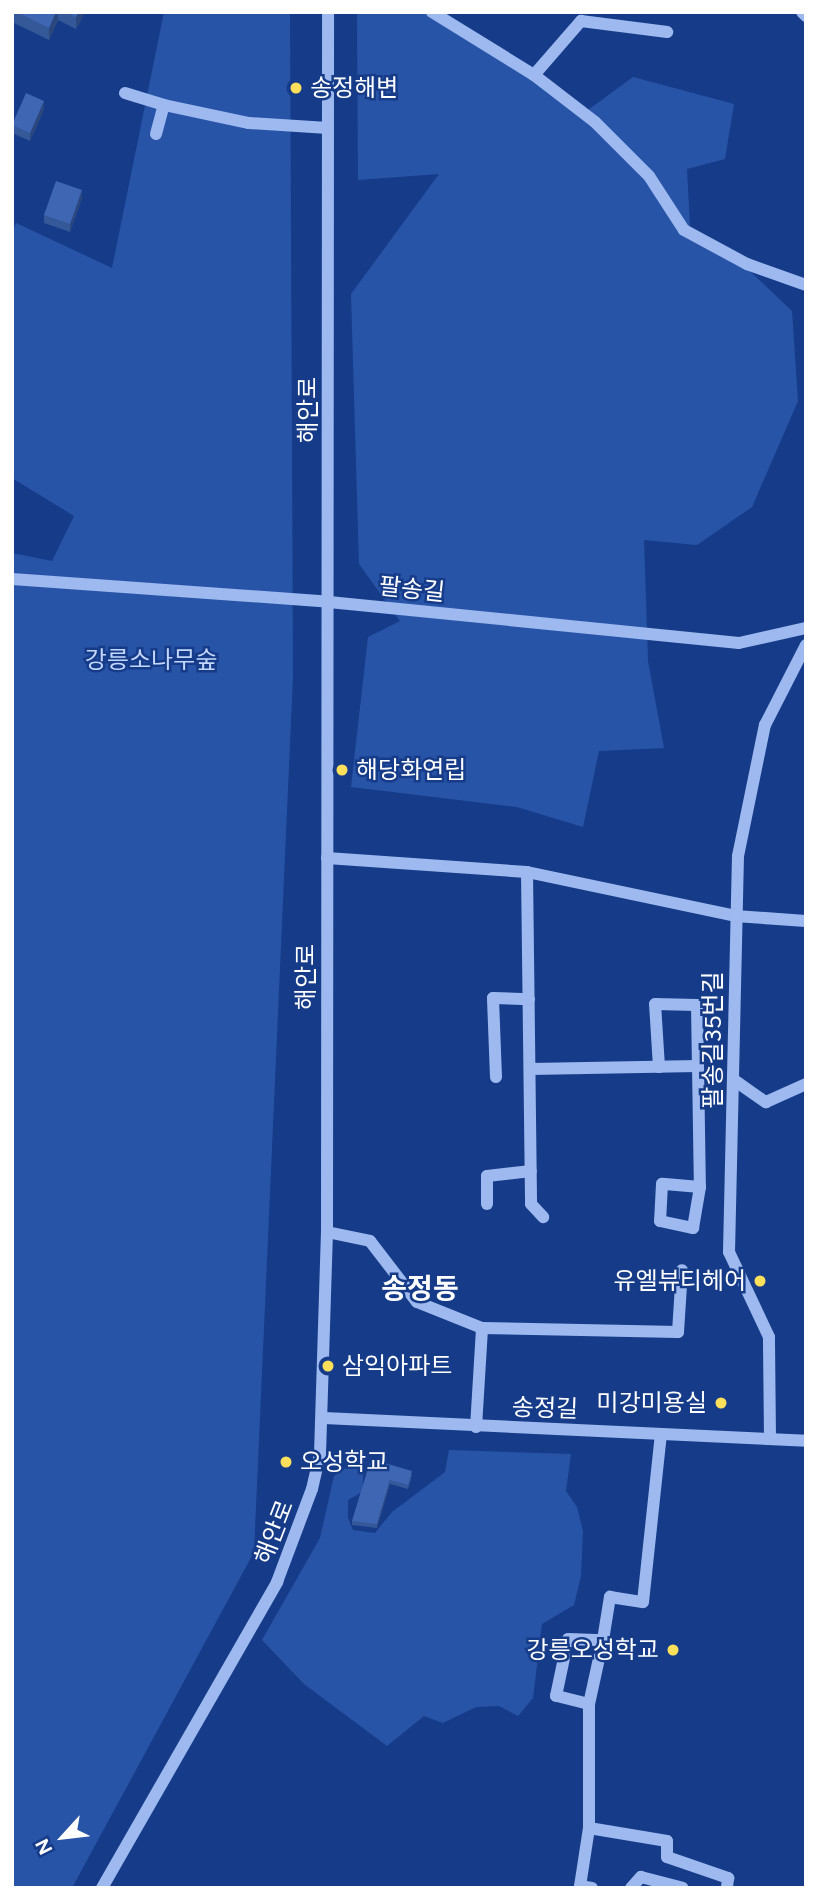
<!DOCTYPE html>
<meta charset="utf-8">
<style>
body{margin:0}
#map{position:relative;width:818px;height:1900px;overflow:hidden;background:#163c89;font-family:Figtree,"Noto Sans KR",sans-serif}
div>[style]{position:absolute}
.green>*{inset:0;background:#2854a8}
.minor>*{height:12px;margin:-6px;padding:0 6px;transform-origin:6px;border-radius:6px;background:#9db9ef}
.wall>*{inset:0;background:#355899}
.shaded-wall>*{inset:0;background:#2b477d}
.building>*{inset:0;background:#3e66b2}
.dots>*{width:19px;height:19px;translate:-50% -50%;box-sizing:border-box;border:4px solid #163c89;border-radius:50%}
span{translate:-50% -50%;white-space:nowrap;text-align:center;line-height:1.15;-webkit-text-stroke:5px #163c89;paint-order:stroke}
.poi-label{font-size:24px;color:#fff}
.left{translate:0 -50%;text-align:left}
.right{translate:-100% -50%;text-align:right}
.street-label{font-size:24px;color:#fff}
.park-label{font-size:24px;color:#c3d6fb}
.quarter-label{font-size:28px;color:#fff;font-weight:700}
.frame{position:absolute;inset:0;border:14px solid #fff;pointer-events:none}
.north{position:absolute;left:28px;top:1802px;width:70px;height:70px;-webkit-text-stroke:5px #163c89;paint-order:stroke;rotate:243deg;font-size:19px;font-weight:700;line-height:28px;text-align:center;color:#fff}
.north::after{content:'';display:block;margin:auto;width:24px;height:32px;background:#fff;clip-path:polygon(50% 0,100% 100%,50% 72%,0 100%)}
</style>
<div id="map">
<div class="green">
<i style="clip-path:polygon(164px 12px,290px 12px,293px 676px,254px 1552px,72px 1888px,12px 1888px,12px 553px,52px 561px,74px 516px,12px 478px,12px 232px,16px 223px,112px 268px)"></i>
<i style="clip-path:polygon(357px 12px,444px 12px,584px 113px,633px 77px,734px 104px,725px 159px,687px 169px,690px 227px,735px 257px,792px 311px,798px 401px,752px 507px,697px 545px,644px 540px,648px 661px,664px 748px,599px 751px,583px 827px,517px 807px,351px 787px,368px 637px,400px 621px,359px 564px,351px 294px,439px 174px,358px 180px)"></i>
<i style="clip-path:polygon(449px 1450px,571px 1454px,566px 1491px,577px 1507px,583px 1531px,581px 1576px,574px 1605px,542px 1624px,533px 1698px,518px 1716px,499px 1706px,476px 1707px,443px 1723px,424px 1716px,387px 1746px,304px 1684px,262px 1640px,320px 1538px,334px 1476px,365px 1455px,362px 1492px,348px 1500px,348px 1518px,353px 1530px,375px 1533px,392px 1512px,445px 1472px)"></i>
</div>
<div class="minor">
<i style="left:432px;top:12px;width:120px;rotate:31.7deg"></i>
<i style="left:534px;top:75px;width:77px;rotate:37.6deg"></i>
<i style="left:595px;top:122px;width:76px;rotate:45deg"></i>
<i style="left:649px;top:176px;width:64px;rotate:57.1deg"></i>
<i style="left:684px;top:230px;width:72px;rotate:28.4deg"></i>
<i style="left:747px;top:264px;width:63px;rotate:19.6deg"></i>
<i style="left:802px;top:12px;width:6px;rotate:45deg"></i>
<i style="left:534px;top:75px;width:72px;rotate:-49deg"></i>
<i style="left:581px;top:21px;width:87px;rotate:7.3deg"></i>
<i style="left:125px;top:93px;width:41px;rotate:17.1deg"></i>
<i style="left:156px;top:134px;width:30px;rotate:-75deg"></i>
<i style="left:164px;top:105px;width:87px;rotate:12deg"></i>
<i style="left:249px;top:123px;width:79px;rotate:3.6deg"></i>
<i style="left:12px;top:579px;width:318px;rotate:4.1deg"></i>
<i style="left:329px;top:602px;width:412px;rotate:5.7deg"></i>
<i style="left:739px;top:643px;width:69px;rotate:-12.6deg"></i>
<i style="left:327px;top:858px;width:200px;rotate:4deg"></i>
<i style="left:527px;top:872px;width:213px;rotate:11.9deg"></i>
<i style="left:735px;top:916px;width:71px;rotate:4deg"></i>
<i style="left:527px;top:872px;width:332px;rotate:89.3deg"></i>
<i style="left:531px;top:1204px;width:18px;rotate:47deg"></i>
<i style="left:659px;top:1067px;width:63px;rotate:-93.6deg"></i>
<i style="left:655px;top:1004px;width:42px;rotate:1.4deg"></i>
<i style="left:697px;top:1005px;width:61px;rotate:89.1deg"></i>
<i style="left:530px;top:1069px;width:168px;rotate:-1deg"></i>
<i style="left:698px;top:1066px;width:121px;rotate:89.1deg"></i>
<i style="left:700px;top:1187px;width:38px;rotate:-175deg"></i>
<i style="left:662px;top:1184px;width:37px;rotate:93deg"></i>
<i style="left:660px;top:1221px;width:34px;rotate:12deg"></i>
<i style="left:693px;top:1228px;width:42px;rotate:-80.3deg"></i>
<i style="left:496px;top:1077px;width:79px;rotate:-92.2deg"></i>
<i style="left:493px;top:998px;width:36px;rotate:2deg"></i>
<i style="left:734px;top:1080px;width:39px;rotate:35deg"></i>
<i style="left:766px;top:1102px;width:44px;rotate:-24.2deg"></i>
<i style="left:487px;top:1204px;width:28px;rotate:-90deg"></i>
<i style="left:487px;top:1176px;width:44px;rotate:-6.5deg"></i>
<i style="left:327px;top:1232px;width:44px;rotate:11.8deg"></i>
<i style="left:370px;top:1241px;width:77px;rotate:52.4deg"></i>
<i style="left:417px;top:1302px;width:70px;rotate:21.8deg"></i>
<i style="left:324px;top:1418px;width:483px;rotate:2.7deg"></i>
<i style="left:476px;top:1427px;width:99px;rotate:-86.5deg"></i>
<i style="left:482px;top:1328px;width:196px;rotate:1.2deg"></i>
<i style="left:678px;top:1332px;width:62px;rotate:-86.3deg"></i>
<i style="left:770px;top:1438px;width:101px;rotate:-90.6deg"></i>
<i style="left:769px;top:1337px;width:94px;rotate:-115.2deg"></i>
<i style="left:729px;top:1252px;width:396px;rotate:-88.7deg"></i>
<i style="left:738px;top:856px;width:134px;rotate:-78.4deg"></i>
<i style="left:765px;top:725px;width:90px;rotate:-62.9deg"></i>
<i style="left:603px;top:1640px;width:66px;rotate:102.3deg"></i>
<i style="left:589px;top:1704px;width:34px;rotate:-166deg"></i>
<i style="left:556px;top:1696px;width:58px;rotate:-78.1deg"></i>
<i style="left:568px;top:1639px;width:35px;rotate:2deg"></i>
<i style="left:603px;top:1640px;width:44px;rotate:-80.8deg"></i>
<i style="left:610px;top:1597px;width:33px;rotate:9deg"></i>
<i style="left:643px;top:1602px;width:169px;rotate:-83.9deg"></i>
<i style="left:589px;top:1704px;width:124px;rotate:90deg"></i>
<i style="left:589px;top:1828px;width:59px;rotate:98.8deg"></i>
<i style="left:580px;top:1886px;width:12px;rotate:9deg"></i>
<i style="left:589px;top:1828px;width:79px;rotate:9.5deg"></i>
<i style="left:667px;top:1841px;width:16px;rotate:90deg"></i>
<i style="left:667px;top:1857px;width:65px;rotate:19deg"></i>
<i style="left:728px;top:1878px;width:10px;rotate:96deg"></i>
<i style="left:102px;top:1888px;width:353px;rotate:-60.2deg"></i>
<i style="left:277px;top:1582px;width:99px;rotate:-69.4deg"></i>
<i style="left:312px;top:1489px;width:36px;rotate:-77deg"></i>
<i style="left:320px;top:1454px;width:222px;rotate:-88.2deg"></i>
<i style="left:327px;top:1232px;width:1220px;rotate:-89.95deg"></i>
<i style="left:631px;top:1888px;width:15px;rotate:-48deg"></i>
<i style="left:641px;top:1877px;width:43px;rotate:14.7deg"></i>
</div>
<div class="wall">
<i style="clip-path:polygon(12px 12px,85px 12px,76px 29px,58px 20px,49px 40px,12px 22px)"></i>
<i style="clip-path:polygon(44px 109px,30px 141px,12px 133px,12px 125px)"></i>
<i style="clip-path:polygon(82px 198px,70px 232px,44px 223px,44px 215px)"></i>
<i style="clip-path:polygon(371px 1459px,412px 1475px,408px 1489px,390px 1484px,377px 1528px,352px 1525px,352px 1521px)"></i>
</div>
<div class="shaded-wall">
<i style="clip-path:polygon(56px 12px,58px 12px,58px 20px,49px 40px,49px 28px)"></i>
<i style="clip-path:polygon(79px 12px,85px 12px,76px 29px,76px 17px)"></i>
<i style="clip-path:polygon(44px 101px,44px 109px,30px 141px,30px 133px)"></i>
<i style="clip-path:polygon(82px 190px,82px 198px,70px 232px,70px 224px)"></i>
<i style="clip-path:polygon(390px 1480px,390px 1484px,377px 1528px,377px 1524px)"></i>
</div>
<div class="building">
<i style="clip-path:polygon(17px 12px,56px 12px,49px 28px)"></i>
<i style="clip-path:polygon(66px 12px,79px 12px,76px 17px)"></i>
<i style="clip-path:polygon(26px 93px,44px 101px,30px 133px,12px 125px)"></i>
<i style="clip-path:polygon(56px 181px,82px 190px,70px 224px,44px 215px)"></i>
<i style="clip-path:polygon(371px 1459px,412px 1471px,408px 1485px,390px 1480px,377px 1524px,352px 1521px)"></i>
</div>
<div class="dots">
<i style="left:296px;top:88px;background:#ffe05b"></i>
<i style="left:342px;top:770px;background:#ffe05b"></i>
<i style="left:760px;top:1281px;background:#ffe05b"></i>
<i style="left:328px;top:1366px;background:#ffe05b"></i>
<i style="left:721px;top:1403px;background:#ffe05b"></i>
<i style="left:286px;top:1462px;background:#ffe05b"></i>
<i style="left:673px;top:1650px;background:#ffe05b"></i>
</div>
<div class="poi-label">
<span class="left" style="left:310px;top:88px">송정해변</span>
<span class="left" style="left:356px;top:770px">해당화연립</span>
<span class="right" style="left:746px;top:1281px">유엘뷰티헤어</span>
<span class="left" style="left:342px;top:1366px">삼익아파트</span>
<span class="right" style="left:707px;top:1403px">미강미용실</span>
<span class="left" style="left:300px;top:1462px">오성학교</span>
<span class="right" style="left:659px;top:1650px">강릉오성학교</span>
</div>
<div class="street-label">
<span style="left:308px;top:410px;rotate:-90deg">해안로</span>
<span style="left:412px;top:589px;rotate:6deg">팔송길</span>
<span style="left:306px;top:977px;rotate:-90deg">해안로</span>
<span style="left:713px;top:1040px;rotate:-90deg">팔송길35번길</span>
<span style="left:545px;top:1408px;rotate:2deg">송정길</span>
<span style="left:274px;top:1532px;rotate:-69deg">해안로</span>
</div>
<div class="park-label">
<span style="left:151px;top:660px">강릉소나무숲</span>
</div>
<div class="quarter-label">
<span style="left:420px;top:1288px">송정동</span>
</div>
<div class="frame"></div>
<div class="north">N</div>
</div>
